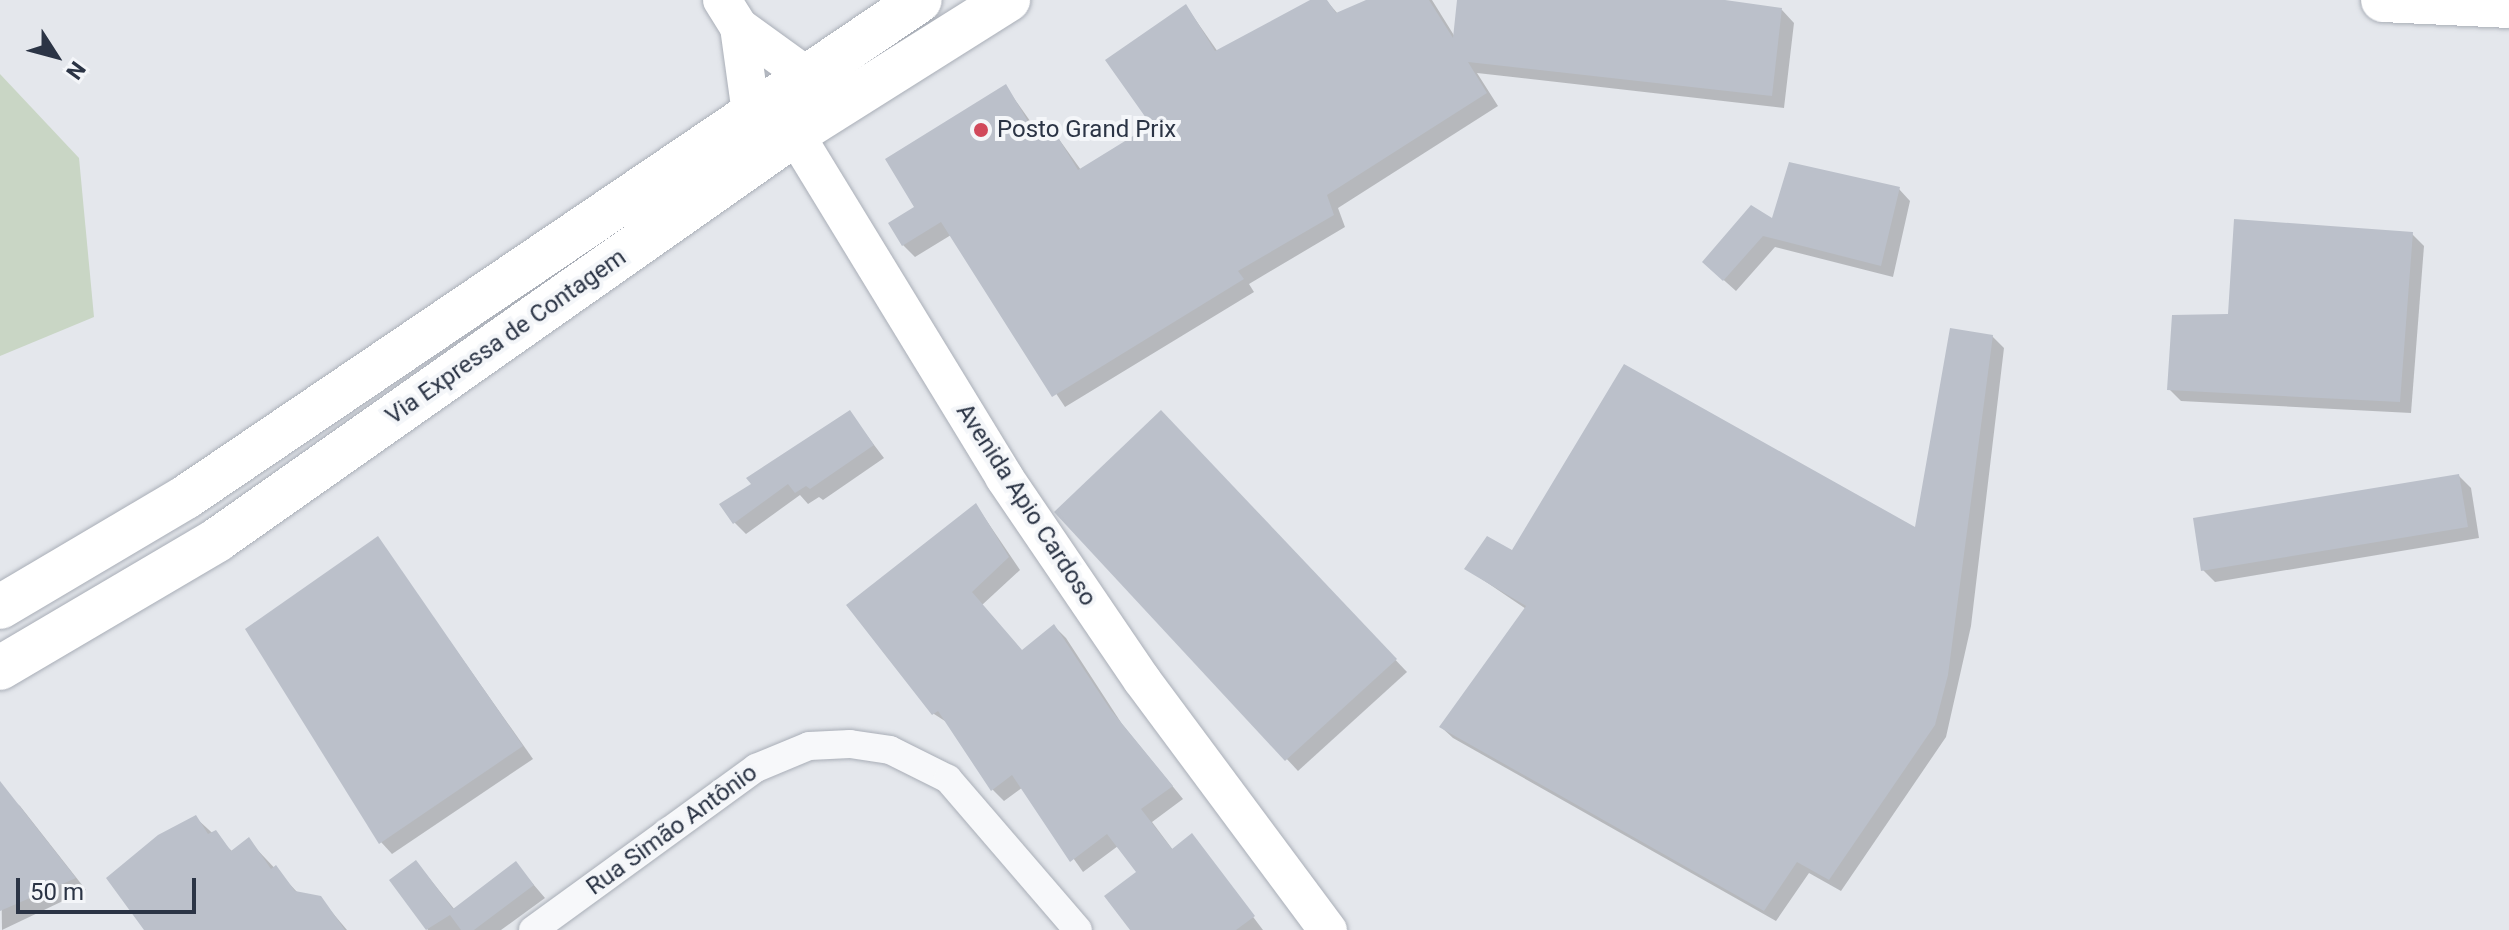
<!DOCTYPE html>
<meta charset="utf-8">
<style>
body{margin:0}
#map{position:relative;width:2509px;height:930px;overflow:hidden;background:#e4e7ec;font-family:Roboto,sans-serif}
div>[style]{position:absolute}
.green>*{inset:0;background:#c9d6c5}
.shadow>*{inset:0;background:#0003}
.building>*{inset:0;background:#bbc0ca}
.roads{filter:drop-shadow(0 0 2px #a9aeb7) drop-shadow(0 0 2px #a9aeb7)}
.street>*{height:28px;margin:-14px;padding:0 14px;transform-origin:14px;border-radius:14px;background:#f7f8fa}
.secondary>*{height:38px;margin:-19px;padding:0 19px;transform-origin:19px;border-radius:19px;background:#fff}
.highway>*{height:44px;margin:-22px;padding:0 22px;transform-origin:22px;border-radius:22px;background:#fff}
.dots>*{width:22px;height:22px;translate:-50% -50%;box-sizing:border-box;border:4px solid #f4f6f9;border-radius:50%}
span{translate:-50% -50%;white-space:nowrap;text-align:center;line-height:1.15;-webkit-text-stroke:8px #f4f6f9;paint-order:stroke}
.poi-label{font-size:24px;color:#2b3445}
.left{translate:0 -50%;text-align:left}
.street-label{font-size:24px;color:#2b3445}
.north{position:absolute;left:16px;top:16px;width:80px;height:80px;-webkit-text-stroke:6px #f4f6f9;paint-order:stroke;rotate:126deg;font-size:22px;font-weight:700;line-height:32px;text-align:center;color:#2b3445}
.north::after{content:'';display:block;margin:auto;width:28px;height:36px;background:#2b3445;clip-path:polygon(50% 0,100% 100%,50% 72%,0 100%)}
.scale{position:absolute;left:16px;top:878px;width:180px;height:36px;box-sizing:border-box;border:4px solid #2b3445;border-top:0;padding-left:10px;font-size:24px;line-height:28px;white-space:nowrap;color:#2b3445;-webkit-text-stroke:6px #f4f6f9;paint-order:stroke}
</style>
<div id="map">
<div class="green">
<i style="clip-path:polygon(0 74px,79px 158px,94px 317px,0 356px)"></i>
</div>
<div class="shadow">
<i style="clip-path:polygon(1314px 0,1326px 0,1338px 14px,1371px 0,1432px 0,1455px 37px,1459px 0,1712px 0,1782px 10px,1794px 23px,1784px 108px,1477px 73px,1498px 106px,1338px 208px,1345px 227px,1249px 284px,1254px 292px,1065px 407px,951px 235px,915px 257px,903px 245px,917px 208px,1006px 87px,1040px 135px,1051px 128px,1081px 170px,1154px 125px,1186px 6px,1218px 52px)"></i>
<i style="clip-path:polygon(1899px 189px,1910px 201px,1893px 277px,1775px 247px,1736px 291px,1717px 274px,1773px 221px)"></i>
<i style="clip-path:polygon(2412px 234px,2424px 246px,2411px 413px,2181px 401px,2169px 389px)"></i>
<i style="clip-path:polygon(1992px 336px,2004px 348px,1971px 626px,1946px 737px,1841px 891px,1809px 873px,1776px 921px,1453px 738px,1441px 727px,1526px 609px,1467px 569px,1513px 552px,1917px 530px)"></i>
<i style="clip-path:polygon(849px 412px,884px 458px,823px 500px,819px 497px,808px 504px,800px 495px,746px 534px,734px 522px,755px 484px)"></i>
<i style="clip-path:polygon(1172px 425px,1407px 672px,1298px 771px,1057px 512px)"></i>
<i style="clip-path:polygon(2459px 476px,2471px 488px,2479px 538px,2215px 582px,2203px 570px)"></i>
<i style="clip-path:polygon(976px 505px,1020px 570px,982px 605px,1023px 652px,1054px 626px,1066px 638px,1122px 724px,1183px 799px,1152px 822px,1173px 850px,1192px 836px,1263px 930px,1132px 930px,1138px 873px,1118px 846px,1083px 872px,1023px 787px,1004px 801px,993px 790px,948px 723px,934px 714px,849px 606px)"></i>
<i style="clip-path:polygon(377px 538px,533px 759px,392px 854px,381px 842px)"></i>
<i style="clip-path:polygon(0 790px,20px 806px,86px 890px,2px 930px)"></i>
<i style="clip-path:polygon(196px 818px,233px 852px,248px 840px,298px 893px,320px 898px,347px 930px,147px 930px)"></i>
<i style="clip-path:polygon(416px 862px,455px 910px,516px 864px,545px 898px,501px 930px,428px 930px,392px 881px)"></i>
</div>
<div class="building">
<i style="clip-path:polygon(1310px 0,1327px 0,1336px 13px,1366px 0,1429px 0,1453px 38px,1457px 0,1725px 0,1782px 8px,1772px 96px,1468px 62px,1487px 93px,1327px 195px,1334px 215px,1238px 271px,1244px 279px,1052px 397px,941px 222px,902px 246px,888px 223px,914px 207px,885px 159px,1006px 84px,1036px 135px,1051px 126px,1078px 170px,1151px 125px,1105px 60px,1186px 4px,1215px 51px)"></i>
<i style="clip-path:polygon(1789px 162px,1900px 187px,1881px 266px,1763px 236px,1723px 281px,1702px 262px,1751px 205px,1772px 218px)"></i>
<i style="clip-path:polygon(2234px 219px,2413px 232px,2400px 402px,2167px 390px,2172px 315px,2228px 314px)"></i>
<i style="clip-path:polygon(1950px 328px,1993px 335px,1948px 675px,1935px 725px,1829px 880px,1797px 862px,1764px 911px,1439px 727px,1526px 606px,1464px 569px,1487px 536px,1512px 550px,1624px 364px,1915px 527px)"></i>
<i style="clip-path:polygon(850px 410px,874px 445px,810px 489px,806px 486px,795px 493px,788px 484px,733px 524px,719px 504px,751px 484px,746px 478px)"></i>
<i style="clip-path:polygon(1161px 410px,1397px 659px,1285px 761px,1054px 512px)"></i>
<i style="clip-path:polygon(2459px 474px,2468px 527px,2201px 571px,2193px 518px)"></i>
<i style="clip-path:polygon(976px 503px,1009px 557px,972px 592px,1022px 650px,1054px 624px,1110px 709px,1173px 786px,1141px 809px,1172px 849px,1192px 833px,1255px 916px,1236px 930px,1130px 930px,1104px 896px,1136px 872px,1107px 834px,1070px 862px,1012px 775px,991px 791px,938px 711px,932px 715px,846px 605px)"></i>
<i style="clip-path:polygon(378px 536px,523px 746px,379px 844px,245px 629px)"></i>
<i style="clip-path:polygon(0 781px,76px 878px,0 911px)"></i>
<i style="clip-path:polygon(196px 815px,208px 834px,216px 830px,231px 851px,249px 837px,271px 869px,276px 865px,295px 891px,321px 896px,345px 930px,144px 930px,106px 878px,158px 835px)"></i>
<i style="clip-path:polygon(416px 860px,453px 909px,516px 861px,534px 885px,474px 930px,461px 930px,450px 915px,426px 930px,389px 880px)"></i>
</div>
<div class="roads">
<div class="street">
<i style="left:533px;top:930px;width:276px;rotate:-36deg"></i>
<i style="left:756px;top:768px;width:57px;rotate:-22.5deg"></i>
<i style="left:809px;top:746px;width:41px;rotate:-2.8deg"></i>
<i style="left:850px;top:744px;width:40px;rotate:8.5deg"></i>
<i style="left:890px;top:750px;width:65px;rotate:26.6deg"></i>
<i style="left:948px;top:779px;width:199px;rotate:49.3deg"></i>
</div>
<div class="secondary">
<i style="left:722px;top:0;width:32px;rotate:58deg"></i>
<i style="left:739px;top:27px;width:88px;rotate:82.1deg"></i>
<i style="left:739px;top:27px;width:84px;rotate:35.8deg"></i>
<i style="left:795px;top:134px;width:402px;rotate:58.6deg"></i>
<i style="left:1004px;top:477px;width:245px;rotate:55.8deg"></i>
<i style="left:1142px;top:680px;width:312px;rotate:53.4deg"></i>
</div>
<div class="highway">
<i style="left:2383px;top:0;width:126px;rotate:2.7deg"></i>
<i style="left:0;top:607px;width:216px;rotate:-30.6deg"></i>
<i style="left:186px;top:497px;width:886px;rotate:-34.1deg"></i>
<i style="left:0;top:668px;width:252px;rotate:-30.5deg"></i>
<i style="left:217px;top:540px;width:706px;rotate:-35.09deg"></i>
<i style="left:795px;top:134px;width:252px;rotate:-32.2deg"></i>
</div>
</div>
<div class="dots">
<i style="left:981px;top:130px;background:#d1495b"></i>
</div>
<div class="poi-label">
<span class="left" style="left:997px;top:130px">Posto Grand Prix</span>
</div>
<div class="street-label">
<span style="left:506px;top:337px;rotate:-35deg">Via Expressa de Contagem</span>
<span style="left:1026px;top:505px;rotate:57deg">Avenida Apio Cardoso</span>
<span style="left:672px;top:830px;rotate:-36deg">Rua Simão Antônio</span>
</div>
<div class="north">N</div>
<div class="scale">50 m</div>
</div>
